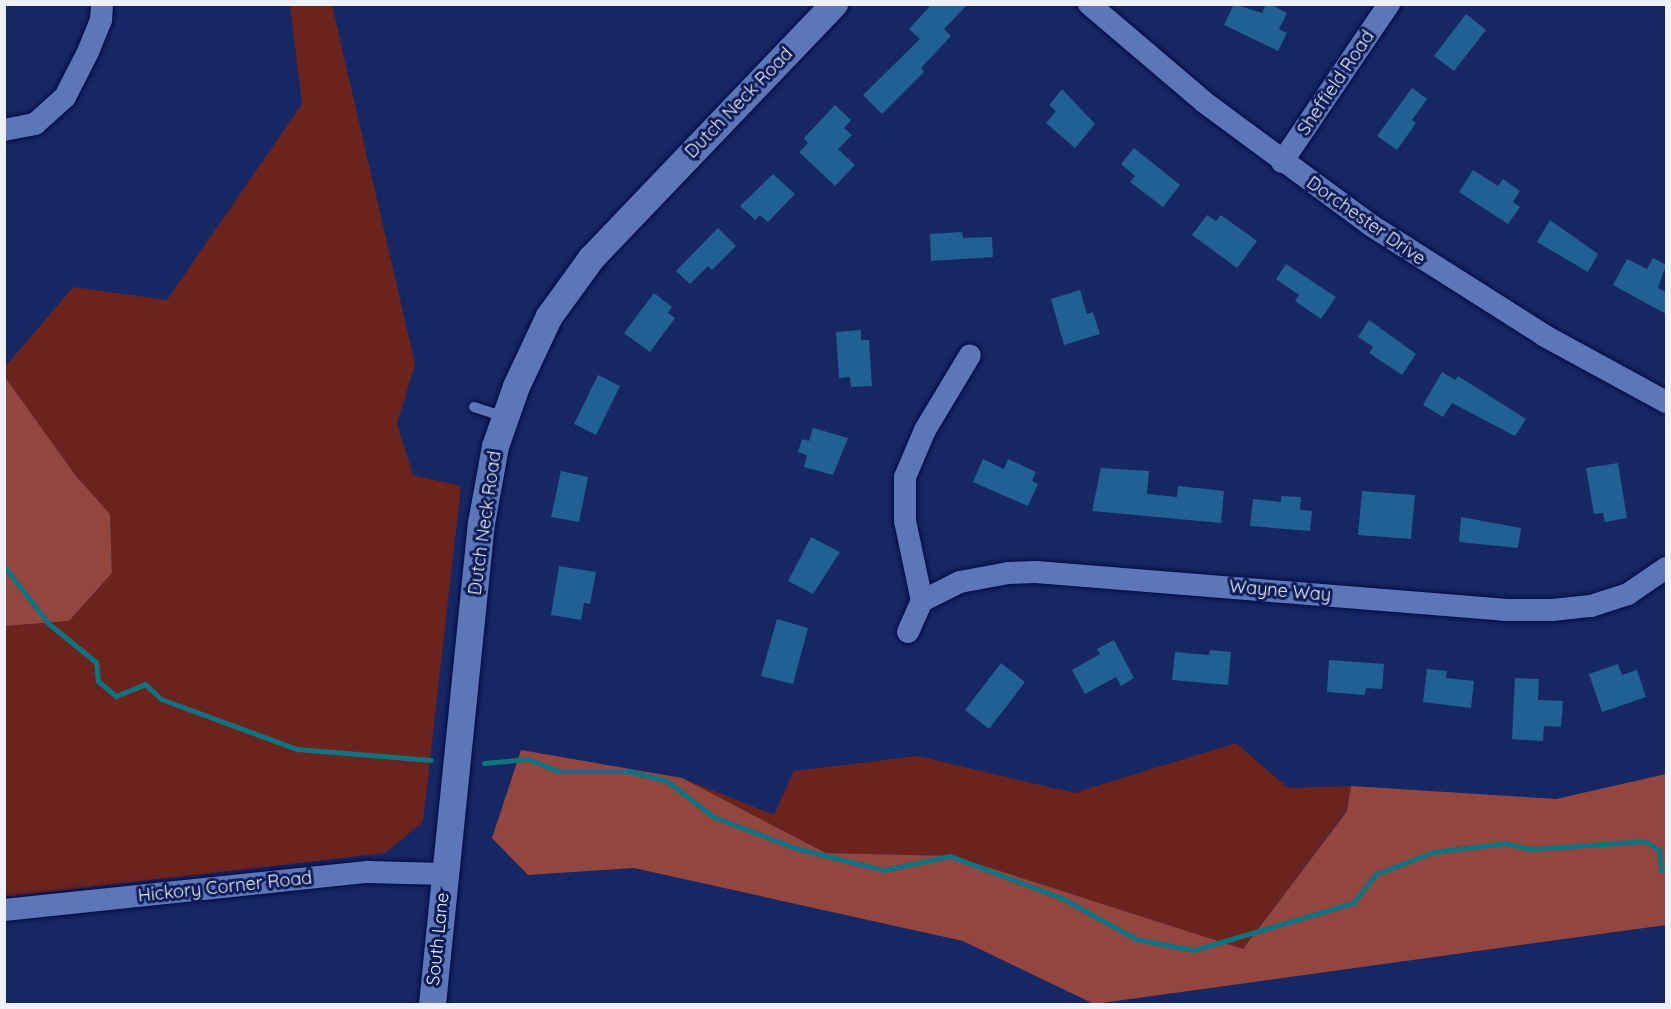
<!DOCTYPE html>
<style>
body{margin:0}
#map{position:relative;width:1671px;height:1009px;overflow:hidden;background:#162763;font-family:Quicksand,sans-serif}
div>[style]{position:absolute}
.green>*{inset:0;background:#6b231e}
.forest>*{inset:0;background:#93463f}
.stream>*{height:5px;margin:-2.5px;padding:0 2.5px;transform-origin:2.5px;border-radius:2.5px;background:#11737f}
.building>*{inset:0;background:#216093}
.roads{filter:drop-shadow(0 0 2px #040a45) drop-shadow(0 0 2px #040a45)}
.service>*{height:10px;margin:-5px;padding:0 5px;transform-origin:5px;border-radius:5px;background:#5c76b8}
.minor>*{height:22px;margin:-11px;padding:0 11px;transform-origin:11px;border-radius:11px;background:#5c76b8}
.tertiary>*{height:27px;margin:-13.5px;padding:0 13.5px;transform-origin:13.5px;border-radius:13.5px;background:#5c76b8}
span{translate:-50% -50%;white-space:nowrap;text-align:center;line-height:1.15;-webkit-text-stroke:6px #0d1c57;paint-order:stroke}
.street-label{font-size:18px;color:#eef1f9}
.frame{position:absolute;inset:0;border:6px solid #eef1f9;pointer-events:none}
</style>
<div id="map">
<div class="green">
<i style="clip-path:polygon(290px 5px,332px 5px,415px 364px,397px 424px,413px 475px,461px 486px,423px 822px,385px 853px,5px 897px,4px 626px,69px 621px,112px 573px,110px 514px,76px 476px,5px 377px,5px 367px,73px 287px,167px 300px,302px 104px)"></i>
<i style="clip-path:polygon(1236px 743px,1288px 788px,1351px 786px,1347px 810px,1243px 949px,953px 856px,826px 853px,682px 778px,774px 815px,794px 771px,918px 756px,1074px 793px)"></i>
</div>
<div class="forest">
<i style="clip-path:polygon(5px 377px,76px 476px,110px 514px,112px 573px,69px 621px,5px 626px)"></i>
<i style="clip-path:polygon(521px 750px,682px 778px,826px 853px,953px 856px,1243px 949px,1347px 811px,1351px 786px,1556px 799px,1666px 774px,1666px 925px,1094px 1004px,963px 941px,634px 868px,528px 875px,492px 838px)"></i>
</div>
<div class="stream">
<i style="left:4px;top:566px;width:73px;rotate:52.2deg"></i>
<i style="left:49px;top:624px;width:60px;rotate:39deg"></i>
<i style="left:96px;top:662px;width:19px;rotate:84deg"></i>
<i style="left:98px;top:681px;width:23px;rotate:40deg"></i>
<i style="left:116px;top:696px;width:31px;rotate:-22deg"></i>
<i style="left:145px;top:684px;width:22px;rotate:43deg"></i>
<i style="left:161px;top:699px;width:145px;rotate:20.2deg"></i>
<i style="left:297px;top:749px;width:134px;rotate:4.7deg"></i>
<i style="left:484px;top:763px;width:44px;rotate:-5.2deg"></i>
<i style="left:528px;top:759px;width:33px;rotate:21deg"></i>
<i style="left:559px;top:771px;width:69px"></i>
<i style="left:628px;top:771px;width:40px;rotate:14.4deg"></i>
<i style="left:667px;top:781px;width:59px;rotate:37.5deg"></i>
<i style="left:714px;top:817px;width:87px;rotate:20.9deg"></i>
<i style="left:795px;top:848px;width:92px;rotate:13.9deg"></i>
<i style="left:884px;top:870px;width:67px;rotate:-12deg"></i>
<i style="left:950px;top:856px;width:120px;rotate:20.6deg"></i>
<i style="left:1062px;top:898px;width:85px;rotate:29deg"></i>
<i style="left:1136px;top:939px;width:59px;rotate:10.7deg"></i>
<i style="left:1194px;top:950px;width:166px;rotate:-16.5deg"></i>
<i style="left:1353px;top:903px;width:37px;rotate:-52deg"></i>
<i style="left:1376px;top:874px;width:61px;rotate:-21.1deg"></i>
<i style="left:1433px;top:852px;width:73px;rotate:-7.1deg"></i>
<i style="left:1505px;top:843px;width:27px;rotate:13deg"></i>
<i style="left:1531px;top:849px;width:114px;rotate:-4deg"></i>
<i style="left:1645px;top:841px;width:17px;rotate:33deg"></i>
<i style="left:1659px;top:850px;width:20px;rotate:84deg"></i>
<i style="left:1661px;top:870px;width:5px;rotate:-22deg"></i>
</div>
<div class="building">
<i style="clip-path:polygon(932px 4px,968px 4px,944px 29px,951px 36px,921px 68px,924px 72px,882px 114px,863px 95px,920px 39px,909px 29px)"></i>
<i style="clip-path:polygon(1234px 4px,1262px 13px,1266px 4px,1270px 4px,1287px 13px,1279px 29px,1287px 33px,1278px 51px,1224px 25px)"></i>
<i style="clip-path:polygon(1466px 14px,1486px 30px,1454px 71px,1434px 56px)"></i>
<i style="clip-path:polygon(1412px 88px,1427px 99px,1412px 120px,1416px 123px,1397px 150px,1377px 136px)"></i>
<i style="clip-path:polygon(1062px 89px,1095px 124px,1075px 148px,1046px 123px,1056px 111px,1049px 105px)"></i>
<i style="clip-path:polygon(835px 105px,851px 120px,844px 128px,852px 135px,838px 149px,855px 165px,835px 186px,799px 152px,808px 143px,804px 138px)"></i>
<i style="clip-path:polygon(1134px 148px,1180px 185px,1163px 207px,1130px 182px,1135px 176px,1121px 164px)"></i>
<i style="clip-path:polygon(1473px 170px,1498px 186px,1503px 179px,1520px 191px,1513px 202px,1520px 207px,1508px 224px,1459px 192px)"></i>
<i style="clip-path:polygon(773px 174px,795px 194px,768px 222px,760px 215px,755px 220px,740px 206px)"></i>
<i style="clip-path:polygon(1207px 215px,1216px 221px,1221px 215px,1257px 241px,1237px 268px,1192px 235px)"></i>
<i style="clip-path:polygon(1550px 220px,1598px 254px,1588px 272px,1537px 242px)"></i>
<i style="clip-path:polygon(718px 228px,736px 246px,712px 270px,708px 266px,690px 284px,676px 271px)"></i>
<i style="clip-path:polygon(962px 232px,963px 238px,992px 237px,993px 257px,931px 261px,930px 234px)"></i>
<i style="clip-path:polygon(1653px 258px,1666px 265px,1658px 288px,1666px 292px,1666px 314px,1613px 285px,1627px 259px,1647px 269px)"></i>
<i style="clip-path:polygon(1286px 264px,1336px 297px,1321px 319px,1295px 301px,1299px 295px,1276px 279px)"></i>
<i style="clip-path:polygon(1080px 290px,1087px 314px,1093px 312px,1100px 334px,1064px 345px,1051px 299px)"></i>
<i style="clip-path:polygon(654px 293px,672px 307px,668px 313px,675px 318px,650px 352px,624px 333px)"></i>
<i style="clip-path:polygon(1369px 320px,1416px 354px,1402px 375px,1369px 353px,1373px 347px,1358px 337px)"></i>
<i style="clip-path:polygon(861px 330px,861px 340px,869px 340px,872px 386px,851px 387px,850px 377px,839px 378px,836px 332px)"></i>
<i style="clip-path:polygon(1442px 372px,1455px 380px,1458px 376px,1526px 419px,1515px 436px,1452px 403px,1443px 417px,1423px 405px)"></i>
<i style="clip-path:polygon(598px 375px,620px 386px,596px 435px,574px 424px)"></i>
<i style="clip-path:polygon(813px 428px,848px 438px,833px 475px,804px 467px,807px 455px,798px 452px,802px 439px,809px 441px)"></i>
<i style="clip-path:polygon(983px 459px,1004px 469px,1008px 459px,1036px 472px,1032px 481px,1038px 484px,1028px 506px,973px 482px)"></i>
<i style="clip-path:polygon(1618px 463px,1627px 518px,1605px 522px,1603px 513px,1594px 514px,1586px 468px)"></i>
<i style="clip-path:polygon(1101px 468px,1149px 471px,1147px 494px,1177px 497px,1178px 486px,1224px 491px,1221px 523px,1092px 511px)"></i>
<i style="clip-path:polygon(561px 471px,588px 477px,579px 522px,551px 517px)"></i>
<i style="clip-path:polygon(1362px 491px,1415px 495px,1411px 539px,1358px 535px)"></i>
<i style="clip-path:polygon(1281px 496px,1301px 497px,1300px 510px,1312px 511px,1310px 531px,1250px 526px,1253px 499px,1281px 502px)"></i>
<i style="clip-path:polygon(1461px 517px,1521px 528px,1518px 548px,1459px 542px)"></i>
<i style="clip-path:polygon(811px 537px,840px 552px,813px 594px,788px 581px)"></i>
<i style="clip-path:polygon(559px 566px,596px 572px,590px 604px,584px 603px,581px 620px,551px 615px)"></i>
<i style="clip-path:polygon(777px 619px,808px 628px,793px 684px,761px 676px)"></i>
<i style="clip-path:polygon(1114px 640px,1134px 678px,1121px 686px,1116px 677px,1085px 694px,1072px 670px,1100px 654px,1097px 649px)"></i>
<i style="clip-path:polygon(1210px 650px,1231px 652px,1228px 685px,1172px 680px,1175px 652px,1209px 655px)"></i>
<i style="clip-path:polygon(1329px 660px,1384px 664px,1382px 689px,1366px 688px,1365px 695px,1327px 692px)"></i>
<i style="clip-path:polygon(1001px 663px,1025px 682px,989px 729px,965px 710px)"></i>
<i style="clip-path:polygon(1618px 664px,1622px 675px,1637px 670px,1646px 697px,1602px 712px,1589px 674px)"></i>
<i style="clip-path:polygon(1427px 669px,1447px 671px,1446px 678px,1474px 681px,1471px 708px,1423px 702px)"></i>
<i style="clip-path:polygon(1515px 678px,1539px 679px,1538px 700px,1563px 701px,1561px 727px,1544px 726px,1543px 741px,1512px 739px)"></i>
</div>
<div class="roads">
<div class="service">
<i style="left:474px;top:407px;width:33px;rotate:18deg"></i>
</div>
<div class="minor">
<i style="left:1089px;top:4px;width:151px;rotate:40.4deg"></i>
<i style="left:1204px;top:102px;width:209px;rotate:36.4deg"></i>
<i style="left:1372px;top:226px;width:205px;rotate:32.4deg"></i>
<i style="left:1545px;top:336px;width:138px;rotate:28.6deg"></i>
<i style="left:4px;top:130px;width:32px;rotate:-11deg"></i>
<i style="left:35px;top:124px;width:40px;rotate:-42deg"></i>
<i style="left:65px;top:97px;width:51px;rotate:-62.9deg"></i>
<i style="left:88px;top:52px;width:35px;rotate:-68deg"></i>
<i style="left:101px;top:20px;width:16px;rotate:-86deg"></i>
<i style="left:1282px;top:162px;width:191px;rotate:-55.9deg"></i>
<i style="left:922px;top:601px;width:82px;rotate:-102deg"></i>
<i style="left:905px;top:521px;width:44px;rotate:-90deg"></i>
<i style="left:905px;top:477px;width:51px;rotate:-66.9deg"></i>
<i style="left:925px;top:430px;width:87px;rotate:-59deg"></i>
<i style="left:908px;top:632px;width:34px;rotate:-66deg"></i>
<i style="left:922px;top:601px;width:42px;rotate:-26.6deg"></i>
<i style="left:960px;top:582px;width:49px;rotate:-10.6deg"></i>
<i style="left:1008px;top:573px;width:28px;rotate:-2deg"></i>
<i style="left:1036px;top:572px;width:470px;rotate:4.6deg"></i>
<i style="left:1504px;top:610px;width:48px"></i>
<i style="left:1552px;top:610px;width:39px;rotate:-6deg"></i>
<i style="left:1591px;top:606px;width:39px;rotate:-18deg"></i>
<i style="left:1628px;top:594px;width:46px;rotate:-34.4deg"></i>
<i style="left:4px;top:910px;width:365px;rotate:-6deg"></i>
<i style="left:367px;top:872px;width:78px;rotate:1.5deg"></i>
</div>
<div class="tertiary">
<i style="left:432px;top:1004px;width:483px;rotate:-84.2deg"></i>
<i style="left:481px;top:523px;width:78px;rotate:-79.7deg"></i>
<i style="left:495px;top:446px;width:64px;rotate:-70.7deg"></i>
<i style="left:516px;top:386px;width:77px;rotate:-64.8deg"></i>
<i style="left:549px;top:316px;width:72px;rotate:-54.1deg"></i>
<i style="left:591px;top:258px;width:352px;rotate:-46.3deg"></i>
</div>
</div>
<div class="street-label">
<span style="left:1336px;top:83px;rotate:-56deg">Sheffield Road</span>
<span style="left:739px;top:103px;rotate:-46deg">Dutch Neck Road</span>
<span style="left:1366px;top:221px;rotate:35deg">Dorchester Drive</span>
<span style="left:485px;top:523px;rotate:-82deg">Dutch Neck Road</span>
<span style="left:1280px;top:591px;rotate:5deg">Wayne Way</span>
<span style="left:225px;top:887px;rotate:-6deg">Hickory Corner Road</span>
<span style="left:438px;top:939px;rotate:-84deg">South Lane</span>
</div>
<div class="frame"></div>
</div>
